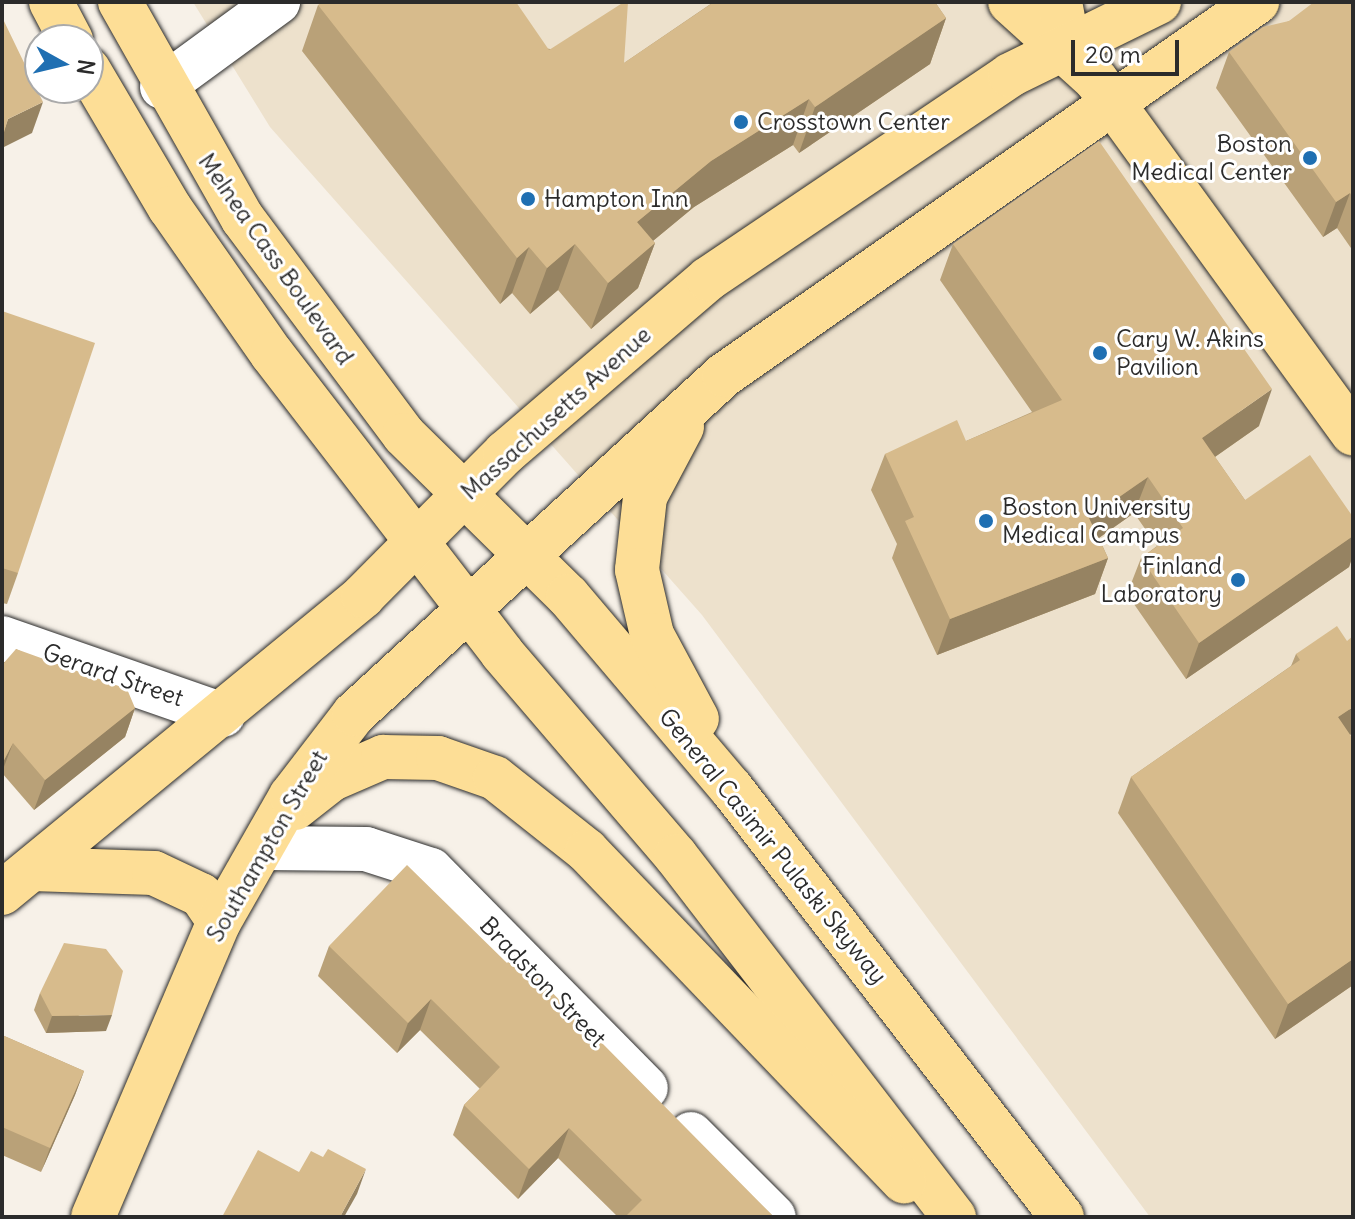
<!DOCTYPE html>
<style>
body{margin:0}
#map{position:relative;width:1355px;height:1219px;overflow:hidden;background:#f7f1e8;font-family:Delius,sans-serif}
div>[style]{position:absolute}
.built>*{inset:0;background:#ede1cc}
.roads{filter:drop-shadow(0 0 2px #2b2b2b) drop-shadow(0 0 2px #2b2b2b)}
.minor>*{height:44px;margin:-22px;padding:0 22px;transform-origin:22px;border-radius:22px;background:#fff}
.major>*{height:44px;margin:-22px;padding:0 22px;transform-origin:22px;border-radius:22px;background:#fdde96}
.wall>*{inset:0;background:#b9a178}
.shaded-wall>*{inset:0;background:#968362}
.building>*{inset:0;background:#d7bb8c}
.dots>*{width:22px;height:22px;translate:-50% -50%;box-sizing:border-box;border:4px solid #fff;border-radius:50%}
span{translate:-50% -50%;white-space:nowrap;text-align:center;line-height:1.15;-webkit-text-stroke:6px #fff;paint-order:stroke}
.poi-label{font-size:24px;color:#2b2b2b}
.left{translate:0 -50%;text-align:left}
.right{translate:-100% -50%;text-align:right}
.street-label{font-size:24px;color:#2b2b2b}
.frame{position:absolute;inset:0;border:4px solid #2b2b2b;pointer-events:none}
.north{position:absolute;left:24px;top:24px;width:80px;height:80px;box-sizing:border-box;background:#fff;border:2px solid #aaa;border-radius:50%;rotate:98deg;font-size:22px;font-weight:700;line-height:32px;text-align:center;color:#2b2b2b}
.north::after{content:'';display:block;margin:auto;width:28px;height:36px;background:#1f6fb2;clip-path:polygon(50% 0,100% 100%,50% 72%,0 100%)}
.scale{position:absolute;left:1071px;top:40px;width:108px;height:36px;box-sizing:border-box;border:4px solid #2b2b2b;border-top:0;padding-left:10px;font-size:24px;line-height:28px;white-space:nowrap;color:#2b2b2b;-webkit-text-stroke:6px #fff;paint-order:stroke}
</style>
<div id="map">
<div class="built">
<i style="clip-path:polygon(193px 2px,1353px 2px,1353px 1217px,1150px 1217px,702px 615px,270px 127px)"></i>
</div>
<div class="roads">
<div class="minor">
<i style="left:162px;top:87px;width:144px;rotate:-36.2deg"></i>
<i style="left:2px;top:638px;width:234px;rotate:19.2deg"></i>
<i style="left:264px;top:848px;width:102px;rotate:0.6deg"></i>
<i style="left:366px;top:849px;width:68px;rotate:17.9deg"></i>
<i style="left:431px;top:870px;width:306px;rotate:45.4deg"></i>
<i style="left:691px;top:1134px;width:117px;rotate:45deg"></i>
</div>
<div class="major">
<i style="left:51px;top:2px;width:43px;rotate:62.2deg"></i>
<i style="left:120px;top:2px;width:249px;rotate:60.5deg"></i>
<i style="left:243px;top:219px;width:269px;rotate:53.3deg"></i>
<i style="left:404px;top:435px;width:230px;rotate:44.5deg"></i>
<i style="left:568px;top:596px;width:252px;rotate:49.7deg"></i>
<i style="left:731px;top:788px;width:542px;rotate:52.35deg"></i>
<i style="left:1010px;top:2px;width:116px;rotate:42.2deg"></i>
<i style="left:1096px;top:80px;width:437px;rotate:54deg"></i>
<i style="left:1060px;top:2px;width:49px;rotate:79.4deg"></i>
<i style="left:88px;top:69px;width:161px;rotate:59.5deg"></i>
<i style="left:170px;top:208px;width:178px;rotate:55.1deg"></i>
<i style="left:272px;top:354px;width:377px;rotate:52.4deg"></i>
<i style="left:502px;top:653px;width:267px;rotate:49.4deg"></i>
<i style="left:676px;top:856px;width:456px;rotate:52.4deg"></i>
<i style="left:682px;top:427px;width:79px;rotate:117.9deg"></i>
<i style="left:645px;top:497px;width:73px;rotate:96.3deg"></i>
<i style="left:637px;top:570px;width:67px;rotate:77deg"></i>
<i style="left:652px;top:635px;width:95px;rotate:61.8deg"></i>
<i style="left:295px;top:808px;width:47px;rotate:-38.1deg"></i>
<i style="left:332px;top:779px;width:56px;rotate:-23.3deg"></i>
<i style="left:383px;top:757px;width:55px;rotate:1deg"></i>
<i style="left:438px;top:758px;width:60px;rotate:19.3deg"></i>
<i style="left:495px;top:778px;width:117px;rotate:38.4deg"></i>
<i style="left:587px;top:851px;width:458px;rotate:46.2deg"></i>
<i style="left:32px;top:869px;width:122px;rotate:1.9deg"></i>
<i style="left:154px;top:873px;width:52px;rotate:25.1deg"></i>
<i style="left:201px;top:895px;width:32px;rotate:56deg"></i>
<i style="left:2px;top:893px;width:467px;rotate:-39.4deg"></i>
<i style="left:363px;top:596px;width:202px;rotate:-45.2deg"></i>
<i style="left:505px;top:453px;width:267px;rotate:-40.6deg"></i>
<i style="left:708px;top:279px;width:364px;rotate:-34deg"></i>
<i style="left:1010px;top:75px;width:166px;rotate:-26.1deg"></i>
<i style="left:93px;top:1217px;width:321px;rotate:-66.9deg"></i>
<i style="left:219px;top:922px;width:145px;rotate:-60.3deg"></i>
<i style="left:291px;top:796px;width:103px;rotate:-52.5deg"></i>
<i style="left:354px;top:714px;width:502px;rotate:-42.5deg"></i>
<i style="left:724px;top:375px;width:651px;rotate:-34.98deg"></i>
</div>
</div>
<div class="wall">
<i style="clip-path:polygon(711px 2px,935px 2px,946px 18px,930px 64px,799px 153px,793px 145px,694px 207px,653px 241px,655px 243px,638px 288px,591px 329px,558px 290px,530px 314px,512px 293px,500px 304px,302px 51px,318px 5px,624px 63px,712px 3px)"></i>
<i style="clip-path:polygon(1353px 2px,1353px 251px,1337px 228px,1323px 237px,1216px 88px,1229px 52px,1289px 21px)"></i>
<i style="clip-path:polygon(953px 244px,1259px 426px,1215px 457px,1245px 500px,1353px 517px,1353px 555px,1349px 567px,1186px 679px,1127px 594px,1141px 558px,1157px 546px,1134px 513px,1099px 538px,1108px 558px,1095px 594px,937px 655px,892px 558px,897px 544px,871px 490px,885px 454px,966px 441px,1032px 412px,940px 280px)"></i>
<i style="clip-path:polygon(2px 311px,18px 573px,7px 604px,2px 603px)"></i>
<i style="clip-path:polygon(1347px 641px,1350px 735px,1353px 985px,1275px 1039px,1118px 813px,1131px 777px,1291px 666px,1296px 654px)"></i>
<i style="clip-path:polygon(16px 649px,135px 708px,125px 737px,34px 810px,2px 773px)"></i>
<i style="clip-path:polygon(329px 946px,507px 963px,774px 1217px,618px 1217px,558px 1158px,518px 1199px,453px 1135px,464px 1105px,480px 1089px,420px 1030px,397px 1053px,318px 976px)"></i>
<i style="clip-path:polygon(40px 993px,106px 1031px,46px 1033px,34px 1010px)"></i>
<i style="clip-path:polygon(2px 1035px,84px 1071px,75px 1095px,41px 1172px,2px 1155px)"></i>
</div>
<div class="shaded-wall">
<i style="clip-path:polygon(946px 18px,930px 64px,799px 153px,815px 107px)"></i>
<i style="clip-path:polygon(809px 99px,793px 145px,694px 207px,620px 268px,637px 222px,711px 161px)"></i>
<i style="clip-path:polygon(43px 102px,32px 133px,2px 148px,2px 136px,8px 119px)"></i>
<i style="clip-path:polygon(1350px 193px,1337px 228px,1323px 237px,1336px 202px)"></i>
<i style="clip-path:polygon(655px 243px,638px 288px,591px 329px,608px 283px)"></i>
<i style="clip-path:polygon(575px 244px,558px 290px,530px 314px,547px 268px)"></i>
<i style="clip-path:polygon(529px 247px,512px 293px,500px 304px,517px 258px)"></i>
<i style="clip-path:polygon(1272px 389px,1259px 426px,1189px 475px,1202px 438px)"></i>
<i style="clip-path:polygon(1148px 477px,1134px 513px,1076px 554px,1089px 518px)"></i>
<i style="clip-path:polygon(1353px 536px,1353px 555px,1349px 567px,1186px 679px,1199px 643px)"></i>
<i style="clip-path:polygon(1108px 558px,1095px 594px,937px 655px,950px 619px)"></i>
<i style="clip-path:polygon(1353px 707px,1353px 733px,1325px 752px,1338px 717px)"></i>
<i style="clip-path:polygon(135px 708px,125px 737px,34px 810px,45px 780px)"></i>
<i style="clip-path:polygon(13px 743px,2px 772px,2px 764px)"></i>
<i style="clip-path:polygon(1353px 959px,1353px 985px,1275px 1039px,1288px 1004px)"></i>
<i style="clip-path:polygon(431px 999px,420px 1030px,397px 1053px,408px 1023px)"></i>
<i style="clip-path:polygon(112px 1015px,106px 1031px,46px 1033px,52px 1016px)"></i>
<i style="clip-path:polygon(84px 1071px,75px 1095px,41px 1172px,50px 1148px)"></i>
<i style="clip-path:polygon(569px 1128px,558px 1158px,518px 1199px,529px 1169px)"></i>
<i style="clip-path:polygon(366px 1169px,357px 1194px,344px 1217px,340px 1217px)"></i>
</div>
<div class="building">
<i style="clip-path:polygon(322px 2px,516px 2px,549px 50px,624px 2px,628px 2px,624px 63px,714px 2px,935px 2px,946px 18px,815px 107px,809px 99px,711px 161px,637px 222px,655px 243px,608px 283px,575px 244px,547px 268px,529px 247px,517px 258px,318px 5px)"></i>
<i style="clip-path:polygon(1314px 2px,1353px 2px,1353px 197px,1350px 193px,1336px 202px,1229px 52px,1263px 27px,1289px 21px)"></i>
<i style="clip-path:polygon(2px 17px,43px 102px,8px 119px,2px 139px)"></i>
<i style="clip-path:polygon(1099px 141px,1272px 389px,1202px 438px,1245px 500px,1310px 455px,1353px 517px,1353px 536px,1199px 643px,1141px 558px,1183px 528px,1148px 477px,1089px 518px,1108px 558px,950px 619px,905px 521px,914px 517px,885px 454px,957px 420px,966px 441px,1062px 400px,953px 244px)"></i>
<i style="clip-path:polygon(2px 311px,95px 343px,18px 573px,2px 568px)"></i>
<i style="clip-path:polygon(1337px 626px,1347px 641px,1353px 636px,1353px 707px,1338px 717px,1353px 739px,1353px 959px,1288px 1004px,1131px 777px,1300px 660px,1296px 654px)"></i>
<i style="clip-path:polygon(16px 649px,127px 689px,135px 708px,45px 780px,13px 743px,2px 764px,2px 665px)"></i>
<i style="clip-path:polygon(407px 865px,507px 963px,515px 955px,774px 1217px,625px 1217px,642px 1200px,569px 1128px,529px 1169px,464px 1105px,500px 1067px,431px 999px,408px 1023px,329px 946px)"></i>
<i style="clip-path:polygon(64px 943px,106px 949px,123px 971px,112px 1015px,52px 1016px,40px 993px)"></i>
<i style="clip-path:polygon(2px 1035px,84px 1071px,50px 1148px,2px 1127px)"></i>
<i style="clip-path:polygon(328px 1149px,366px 1169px,340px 1217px,222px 1217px,258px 1150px,299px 1172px,311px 1151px,323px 1157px)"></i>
</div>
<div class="dots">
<i style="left:741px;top:122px;background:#1f6fb2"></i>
<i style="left:1310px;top:158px;background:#1f6fb2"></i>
<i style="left:528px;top:199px;background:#1f6fb2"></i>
<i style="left:1100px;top:353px;background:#1f6fb2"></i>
<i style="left:986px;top:521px;background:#1f6fb2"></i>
<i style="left:1238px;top:580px;background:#1f6fb2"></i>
</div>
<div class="poi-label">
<span class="left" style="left:757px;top:122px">Crosstown Center</span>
<span class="right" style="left:1292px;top:158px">Boston<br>Medical Center</span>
<span class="left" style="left:544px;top:199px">Hampton Inn</span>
<span class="left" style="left:1116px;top:353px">Cary W. Akins<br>Pavilion</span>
<span class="left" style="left:1002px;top:521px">Boston University<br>Medical Campus</span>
<span class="right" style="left:1222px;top:580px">Finland<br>Laboratory</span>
</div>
<div class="street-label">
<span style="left:276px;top:259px;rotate:55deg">Melnea Cass Boulevard</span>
<span style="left:556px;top:413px;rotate:-42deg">Massachusetts Avenue</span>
<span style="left:113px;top:675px;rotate:19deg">Gerard Street</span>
<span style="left:267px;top:846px;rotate:-60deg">Southampton Street</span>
<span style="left:773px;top:846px;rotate:51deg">General Casimir Pulaski Skyway</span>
<span style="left:543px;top:982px;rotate:46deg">Bradston Street</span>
</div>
<div class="frame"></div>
<div class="north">N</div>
<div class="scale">20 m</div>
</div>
